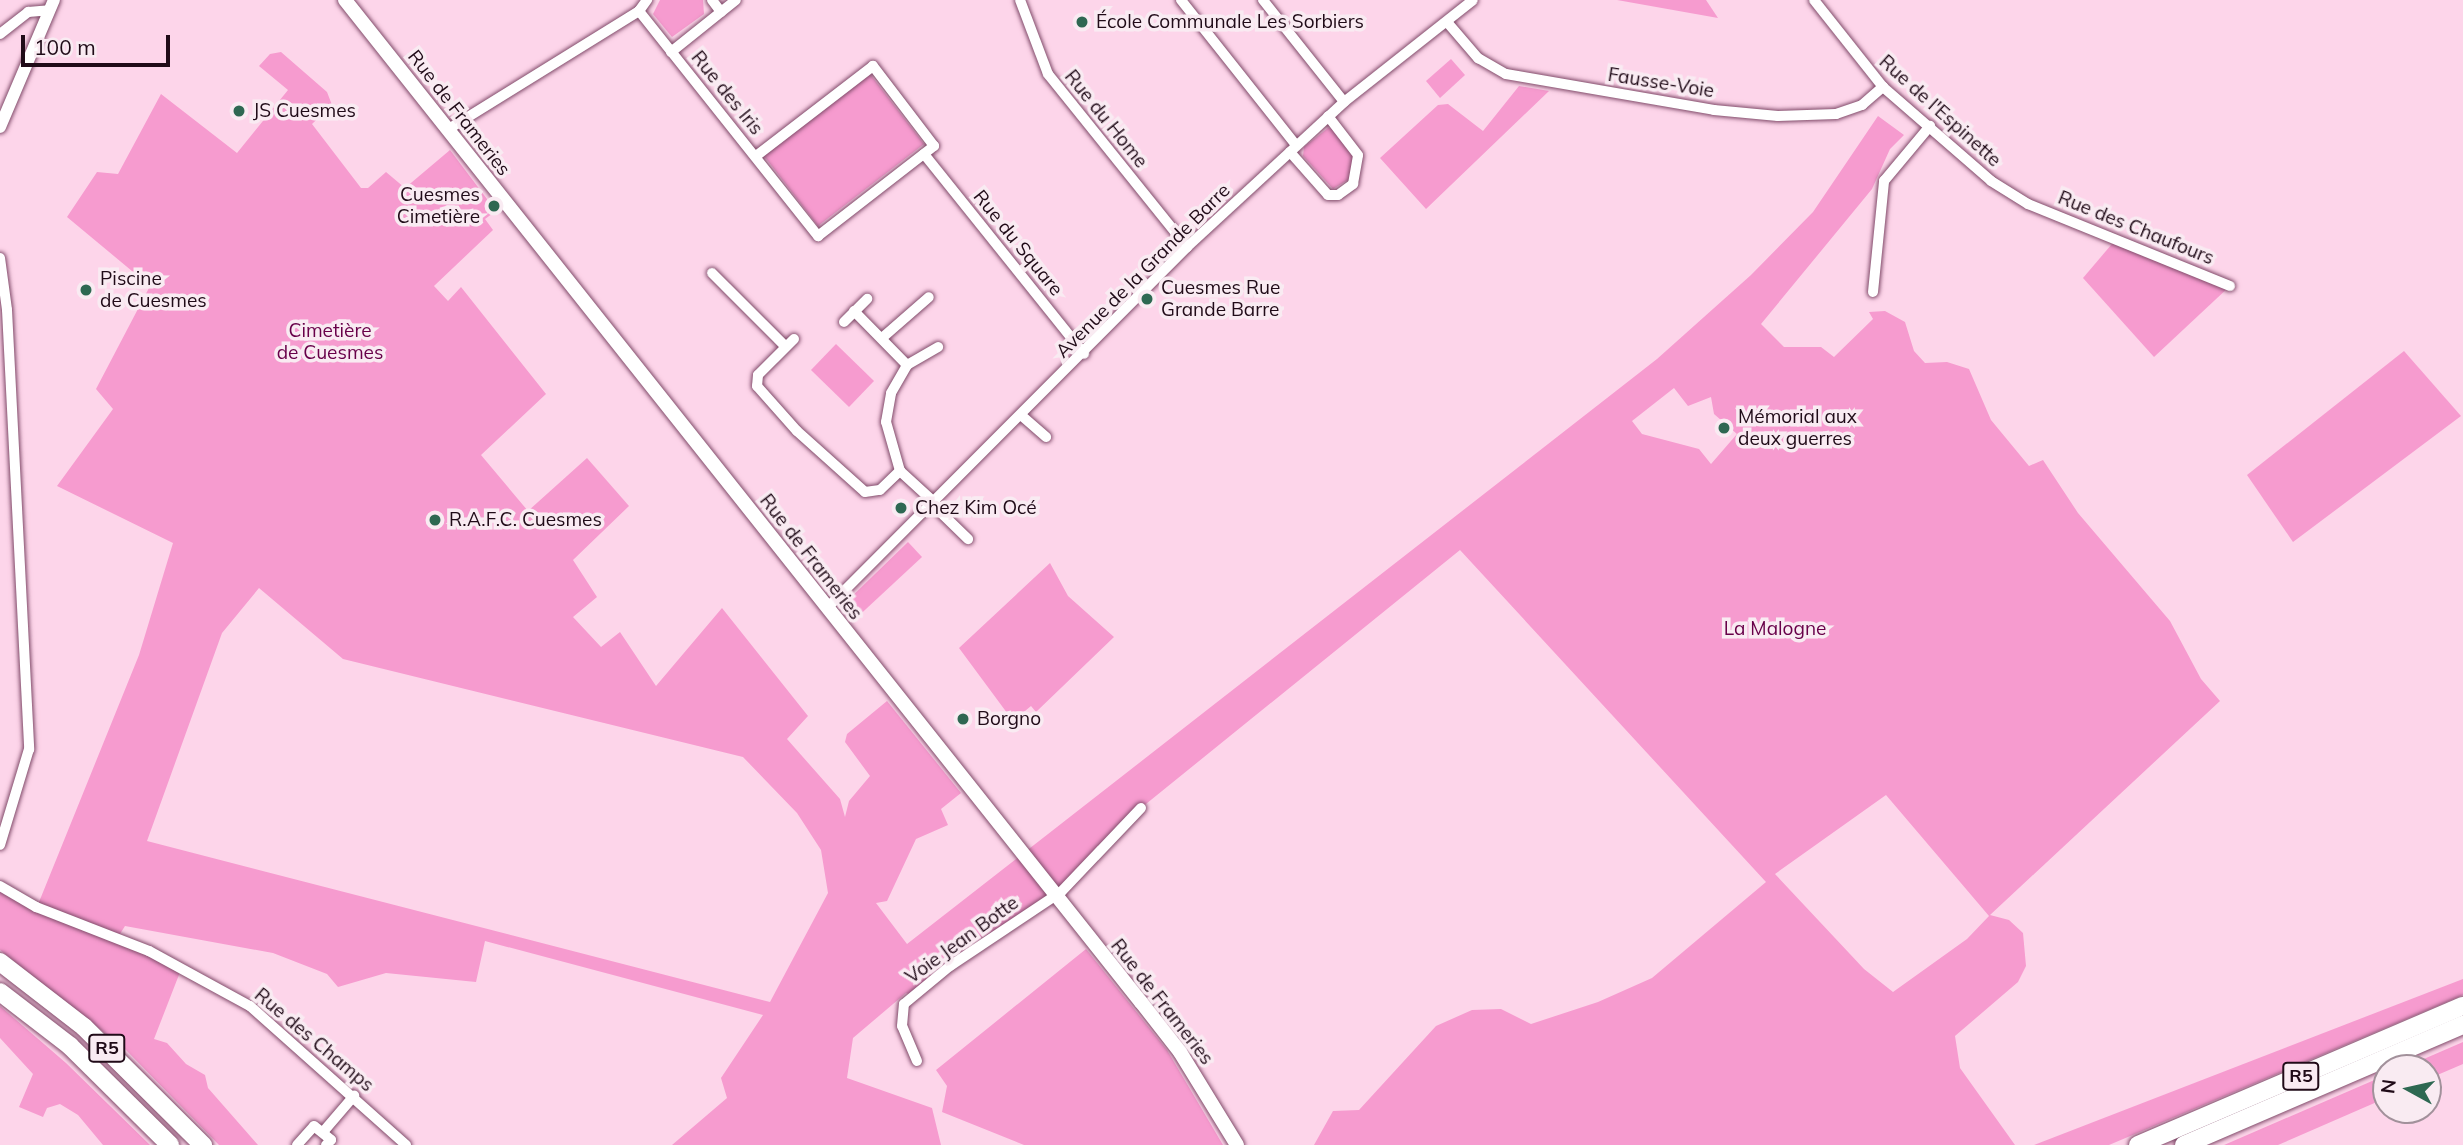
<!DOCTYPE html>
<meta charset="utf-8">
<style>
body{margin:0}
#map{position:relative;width:2463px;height:1145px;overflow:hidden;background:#fdd5ea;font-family:Mulish,sans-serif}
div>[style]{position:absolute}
.green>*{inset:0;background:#f69bcf}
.roads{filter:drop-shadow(0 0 2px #814b6a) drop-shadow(0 0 2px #814b6a)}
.minor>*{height:10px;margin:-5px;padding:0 5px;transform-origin:5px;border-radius:5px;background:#fff}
.tertiary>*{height:12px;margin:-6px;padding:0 6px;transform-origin:6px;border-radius:6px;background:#fff}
.secondary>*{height:14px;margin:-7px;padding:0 7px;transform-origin:7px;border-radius:7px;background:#fff}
.motorway>*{height:18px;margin:-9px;padding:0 9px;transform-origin:9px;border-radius:9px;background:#fff}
.dots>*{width:19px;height:19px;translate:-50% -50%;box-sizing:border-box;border:4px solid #f9ebf2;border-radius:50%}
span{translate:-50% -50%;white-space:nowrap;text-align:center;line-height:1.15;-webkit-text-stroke:7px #f9ebf2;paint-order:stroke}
.shield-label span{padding:2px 5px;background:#f9ebf2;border:2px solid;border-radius:5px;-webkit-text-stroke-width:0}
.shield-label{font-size:18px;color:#200b18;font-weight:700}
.poi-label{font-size:19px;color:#200b18}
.left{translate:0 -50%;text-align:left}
.right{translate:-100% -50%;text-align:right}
.street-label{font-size:19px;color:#200b18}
.park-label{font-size:19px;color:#680049}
.north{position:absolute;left:2372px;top:1054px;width:70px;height:70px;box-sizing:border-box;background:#f9ebf2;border:2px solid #a2919b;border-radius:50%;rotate:278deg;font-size:19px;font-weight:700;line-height:28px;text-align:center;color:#200b18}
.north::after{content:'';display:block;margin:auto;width:24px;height:32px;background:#2e6852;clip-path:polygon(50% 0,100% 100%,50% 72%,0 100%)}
.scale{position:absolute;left:21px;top:35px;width:149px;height:32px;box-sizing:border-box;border:4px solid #200b18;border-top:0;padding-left:9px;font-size:21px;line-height:24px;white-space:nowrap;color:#200b18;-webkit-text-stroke:5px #f9ebf2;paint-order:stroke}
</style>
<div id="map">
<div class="green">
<i style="clip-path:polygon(660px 0,703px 0,704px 14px,672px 37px,653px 14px)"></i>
<i style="clip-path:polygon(1617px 0,1706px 0,1718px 18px)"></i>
<i style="clip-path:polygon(evenodd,281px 52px,327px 92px,332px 105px,312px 124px,361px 188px,368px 188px,386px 172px,405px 188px,450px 150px,496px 211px,485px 219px,493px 230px,434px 286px,448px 301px,461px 287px,546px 394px,481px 455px,528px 511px,587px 458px,629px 506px,573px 560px,597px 597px,573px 617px,601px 647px,620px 632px,656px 686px,722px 608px,808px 716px,787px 739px,840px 799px,845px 817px,849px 801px,870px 776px,845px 742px,847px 734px,887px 701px,961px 793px,941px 809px,948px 825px,916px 839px,887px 901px,876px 903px,907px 944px,1657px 359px,1751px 275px,1813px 212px,1878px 116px,1904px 135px,1890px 149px,1872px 189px,1761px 324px,1784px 347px,1821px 347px,1834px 357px,1873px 319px,1869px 312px,1885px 311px,1905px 322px,1914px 351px,1925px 363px,1947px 362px,1969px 369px,1991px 420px,2029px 466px,2043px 460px,2078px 513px,2170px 621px,2201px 679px,2220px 701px,1990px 915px,2009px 920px,2023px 933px,2026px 966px,2018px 982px,1955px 1036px,1960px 1068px,2015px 1145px,1314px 1145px,1333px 1111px,1359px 1110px,1436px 1026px,1472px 1010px,1501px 1009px,1531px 1024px,1598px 1002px,1652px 978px,1766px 882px,1460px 550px,1141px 808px,1053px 894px,914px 996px,906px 993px,853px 1038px,847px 1078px,932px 1108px,941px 1145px,672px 1145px,727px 1098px,721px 1078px,763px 1015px,485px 941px,476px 982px,386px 973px,338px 987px,327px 974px,273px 953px,125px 926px,118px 937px,182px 967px,154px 1039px,167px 1043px,186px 1064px,205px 1075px,208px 1088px,258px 1145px,219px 1145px,125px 1049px,0 950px,0 886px,37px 907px,139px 655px,173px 543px,57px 486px,113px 409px,96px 389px,150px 286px,67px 217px,97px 172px,118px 174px,161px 94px,237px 153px,288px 90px,259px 66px,270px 54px,281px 52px,1674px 388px,1688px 406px,1711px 397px,1714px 414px,1737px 434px,1711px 464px,1699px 449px,1642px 434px,1632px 421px,1674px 388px,281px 52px,259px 588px,343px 659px,743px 757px,797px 813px,821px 850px,828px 893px,770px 1002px,147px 841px,222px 633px,259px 588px,281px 52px,1886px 795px,1989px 916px,1967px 939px,1893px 992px,1864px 969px,1775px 874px,1886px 795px)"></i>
<i style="clip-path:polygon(1451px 59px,1465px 75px,1440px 98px,1426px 81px)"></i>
<i style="clip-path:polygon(870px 74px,924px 144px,818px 226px,764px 156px)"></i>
<i style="clip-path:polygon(1519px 86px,1549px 91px,1426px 209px,1380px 158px,1438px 105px,1448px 104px,1483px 131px)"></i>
<i style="clip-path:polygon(1328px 128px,1334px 129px,1353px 154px,1351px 178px,1333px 189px,1303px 156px,1304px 147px)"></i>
<i style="clip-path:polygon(2117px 238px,2230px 286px,2154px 357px,2083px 278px)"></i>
<i style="clip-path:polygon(836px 344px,874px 381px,849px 407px,811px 370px)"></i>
<i style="clip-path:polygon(2404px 351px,2461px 416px,2293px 542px,2247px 475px)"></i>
<i style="clip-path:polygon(908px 542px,922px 557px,852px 622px,843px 613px,844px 604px)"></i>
<i style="clip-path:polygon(1050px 563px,1068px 596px,1114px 637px,1036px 712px,1031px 706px,1013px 721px,959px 648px)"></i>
<i style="clip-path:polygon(1086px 949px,1167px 1050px,1223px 1145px,1024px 1145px,942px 1112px,947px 1086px,936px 1070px)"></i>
<i style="clip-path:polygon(2463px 979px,2463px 995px,2109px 1145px,2034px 1145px)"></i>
<i style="clip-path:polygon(0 1006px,66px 1063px,150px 1145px,103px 1145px,78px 1115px,60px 1104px,47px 1108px,43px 1117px,19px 1107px,33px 1074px,0 1038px)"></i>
<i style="clip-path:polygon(2463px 1042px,2463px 1064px,2428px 1079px,2428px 1068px,2403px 1068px)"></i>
<i style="clip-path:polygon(2386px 1075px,2386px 1098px,2278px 1145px,2224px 1145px)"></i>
</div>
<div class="roads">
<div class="minor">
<i style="left:712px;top:0;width:15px;rotate:53deg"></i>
<i style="left:1020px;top:0;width:79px;rotate:69.3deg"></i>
<i style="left:1048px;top:74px;width:222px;rotate:51.2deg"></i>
<i style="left:1181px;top:0;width:185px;rotate:51.6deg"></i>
<i style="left:1263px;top:0;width:130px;rotate:51.5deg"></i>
<i style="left:1814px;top:0;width:111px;rotate:51.6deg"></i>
<i style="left:1883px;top:87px;width:143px;rotate:41deg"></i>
<i style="left:1991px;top:181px;width:44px;rotate:31.9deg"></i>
<i style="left:2028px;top:204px;width:218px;rotate:22.1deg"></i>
<i style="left:639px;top:11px;width:288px;rotate:51.5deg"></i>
<i style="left:818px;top:236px;width:147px;rotate:-37.8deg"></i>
<i style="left:934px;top:146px;width:101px;rotate:-127.3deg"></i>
<i style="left:873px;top:66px;width:148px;rotate:142.4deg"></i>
<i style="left:1447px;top:22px;width:48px;rotate:49.3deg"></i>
<i style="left:1478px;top:58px;width:32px;rotate:30deg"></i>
<i style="left:1506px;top:74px;width:211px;rotate:9.8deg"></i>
<i style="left:1714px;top:110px;width:64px;rotate:5.4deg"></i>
<i style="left:1778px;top:116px;width:58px;rotate:-2deg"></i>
<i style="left:1836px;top:114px;width:28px;rotate:-19deg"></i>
<i style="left:1862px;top:105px;width:28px;rotate:-41deg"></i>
<i style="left:0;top:34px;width:36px;rotate:-38deg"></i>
<i style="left:28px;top:12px;width:21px;rotate:-5deg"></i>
<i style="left:671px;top:52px;width:83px;rotate:-38.7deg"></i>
<i style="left:447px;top:130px;width:226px;rotate:-31.8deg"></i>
<i style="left:639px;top:11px;width:14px;rotate:-54deg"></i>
<i style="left:1290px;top:152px;width:57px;rotate:48.5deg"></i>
<i style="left:1328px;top:195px;width:10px"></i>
<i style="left:1338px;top:195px;width:19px;rotate:-36deg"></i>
<i style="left:1353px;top:184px;width:29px;rotate:-80deg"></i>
<i style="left:1358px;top:155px;width:49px;rotate:-127.6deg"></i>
<i style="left:924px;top:154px;width:256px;rotate:51.3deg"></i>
<i style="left:0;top:258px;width:52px;rotate:82.3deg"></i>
<i style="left:7px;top:310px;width:440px;rotate:87.1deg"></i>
<i style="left:29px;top:749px;width:100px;rotate:106.8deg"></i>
<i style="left:712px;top:273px;width:103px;rotate:45deg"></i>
<i style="left:1873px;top:292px;width:112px;rotate:-84.3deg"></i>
<i style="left:1884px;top:181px;width:72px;rotate:-50.1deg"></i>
<i style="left:854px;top:311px;width:76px;rotate:45.5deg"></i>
<i style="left:844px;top:322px;width:33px;rotate:-45deg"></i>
<i style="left:882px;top:338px;width:62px;rotate:-41.1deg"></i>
<i style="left:794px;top:339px;width:51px;rotate:135deg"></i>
<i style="left:758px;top:375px;width:11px;rotate:95deg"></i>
<i style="left:757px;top:386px;width:60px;rotate:48.4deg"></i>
<i style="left:797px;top:431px;width:91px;rotate:41.9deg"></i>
<i style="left:865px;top:492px;width:15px;rotate:-8deg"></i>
<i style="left:880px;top:490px;width:28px;rotate:-44deg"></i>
<i style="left:1022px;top:416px;width:32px;rotate:41deg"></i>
<i style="left:935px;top:503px;width:47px;rotate:-137.6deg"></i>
<i style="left:900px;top:471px;width:51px;rotate:-105.9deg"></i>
<i style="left:886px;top:422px;width:29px;rotate:-80deg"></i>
<i style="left:891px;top:393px;width:32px;rotate:-60deg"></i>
<i style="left:907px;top:365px;width:36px;rotate:-30deg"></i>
<i style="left:933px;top:505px;width:49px;rotate:44.2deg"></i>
<i style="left:827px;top:608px;width:510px;rotate:-45.08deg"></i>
<i style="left:1187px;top:247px;width:214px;rotate:-42.7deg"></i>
<i style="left:1344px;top:102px;width:164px;rotate:-38.3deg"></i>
<i style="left:0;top:886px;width:42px;rotate:30.3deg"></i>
<i style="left:36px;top:907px;width:121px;rotate:21.3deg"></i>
<i style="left:149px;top:951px;width:115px;rotate:28.6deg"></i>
<i style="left:250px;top:1006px;width:209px;rotate:41.7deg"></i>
<i style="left:917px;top:1061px;width:38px;rotate:-113deg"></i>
<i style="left:902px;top:1026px;width:22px;rotate:-85deg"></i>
<i style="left:904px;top:1004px;width:60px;rotate:-39.6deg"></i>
<i style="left:950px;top:966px;width:133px;rotate:-33.7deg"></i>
<i style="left:1061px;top:892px;width:116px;rotate:-46.4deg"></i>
<i style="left:323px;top:1132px;width:48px;rotate:-49.3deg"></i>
<i style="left:297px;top:1145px;width:25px;rotate:-48deg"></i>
<i style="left:314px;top:1126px;width:22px;rotate:39deg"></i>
<i style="left:331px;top:1140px;width:7px;rotate:135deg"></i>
</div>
<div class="tertiary">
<i style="left:0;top:127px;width:138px;rotate:-67deg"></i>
</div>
<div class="secondary">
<i style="left:345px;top:0;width:1280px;rotate:51.54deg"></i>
<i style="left:1141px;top:1002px;width:63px;rotate:52deg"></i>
<i style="left:1180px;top:1052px;width:109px;rotate:58.5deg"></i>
</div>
<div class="motorway">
<i style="left:0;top:962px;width:106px;rotate:37.7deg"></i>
<i style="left:84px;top:1027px;width:168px;rotate:44.8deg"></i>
<i style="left:0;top:992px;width:88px;rotate:37.6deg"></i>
<i style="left:70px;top:1046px;width:141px;rotate:44.7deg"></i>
<i style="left:2138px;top:1145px;width:353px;rotate:-23.2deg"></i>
<i style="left:2184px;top:1145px;width:304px;rotate:-23.3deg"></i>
</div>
</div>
<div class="dots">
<i style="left:1082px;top:22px;background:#2e6852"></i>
<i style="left:239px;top:111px;background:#2e6852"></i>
<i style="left:494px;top:206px;background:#2e6852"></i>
<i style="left:86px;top:290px;background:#2e6852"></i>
<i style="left:1147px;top:299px;background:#2e6852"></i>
<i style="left:1724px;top:428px;background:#2e6852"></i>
<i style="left:901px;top:508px;background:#2e6852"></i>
<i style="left:435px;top:520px;background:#2e6852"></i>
<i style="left:963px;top:719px;background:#2e6852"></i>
</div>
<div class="shield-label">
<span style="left:107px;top:1048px">R5</span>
<span style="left:2301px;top:1076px">R5</span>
</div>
<div class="poi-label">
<span class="left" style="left:1096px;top:22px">École Communale Les Sorbiers</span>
<span class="left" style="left:253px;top:111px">JS Cuesmes</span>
<span class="right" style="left:480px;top:206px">Cuesmes<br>Cimetière</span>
<span class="left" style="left:100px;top:290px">Piscine<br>de Cuesmes</span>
<span class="left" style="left:1161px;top:299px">Cuesmes Rue<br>Grande Barre</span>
<span class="left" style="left:1738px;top:428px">Mémorial aux<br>deux guerres</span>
<span class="left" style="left:915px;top:508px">Chez Kim Océ</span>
<span class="left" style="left:449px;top:520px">R.A.F.C. Cuesmes</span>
<span class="left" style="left:977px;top:719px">Borgno</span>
</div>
<div class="street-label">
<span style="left:1661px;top:83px;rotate:9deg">Fausse-Voie</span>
<span style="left:727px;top:93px;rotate:51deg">Rue des Iris</span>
<span style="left:1940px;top:111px;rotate:42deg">Rue de l'Espinette</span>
<span style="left:459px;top:113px;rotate:52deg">Rue de Frameries</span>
<span style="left:1106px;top:119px;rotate:51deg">Rue du Home</span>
<span style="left:2136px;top:228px;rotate:22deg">Rue des Chaufours</span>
<span style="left:1018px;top:243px;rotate:51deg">Rue du Square</span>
<span style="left:1143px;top:271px;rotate:-45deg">Avenue de la Grande Barre</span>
<span style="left:811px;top:557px;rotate:52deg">Rue de Frameries</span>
<span style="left:962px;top:940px;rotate:-36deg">Voie Jean Botte</span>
<span style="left:1162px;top:1002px;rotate:52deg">Rue de Frameries</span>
<span style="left:314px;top:1040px;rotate:40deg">Rue des Champs</span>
</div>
<div class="park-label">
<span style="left:330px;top:342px">Cimetière<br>de Cuesmes</span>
<span style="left:1775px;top:629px">La Malogne</span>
</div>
<div class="north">N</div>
<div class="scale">100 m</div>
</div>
